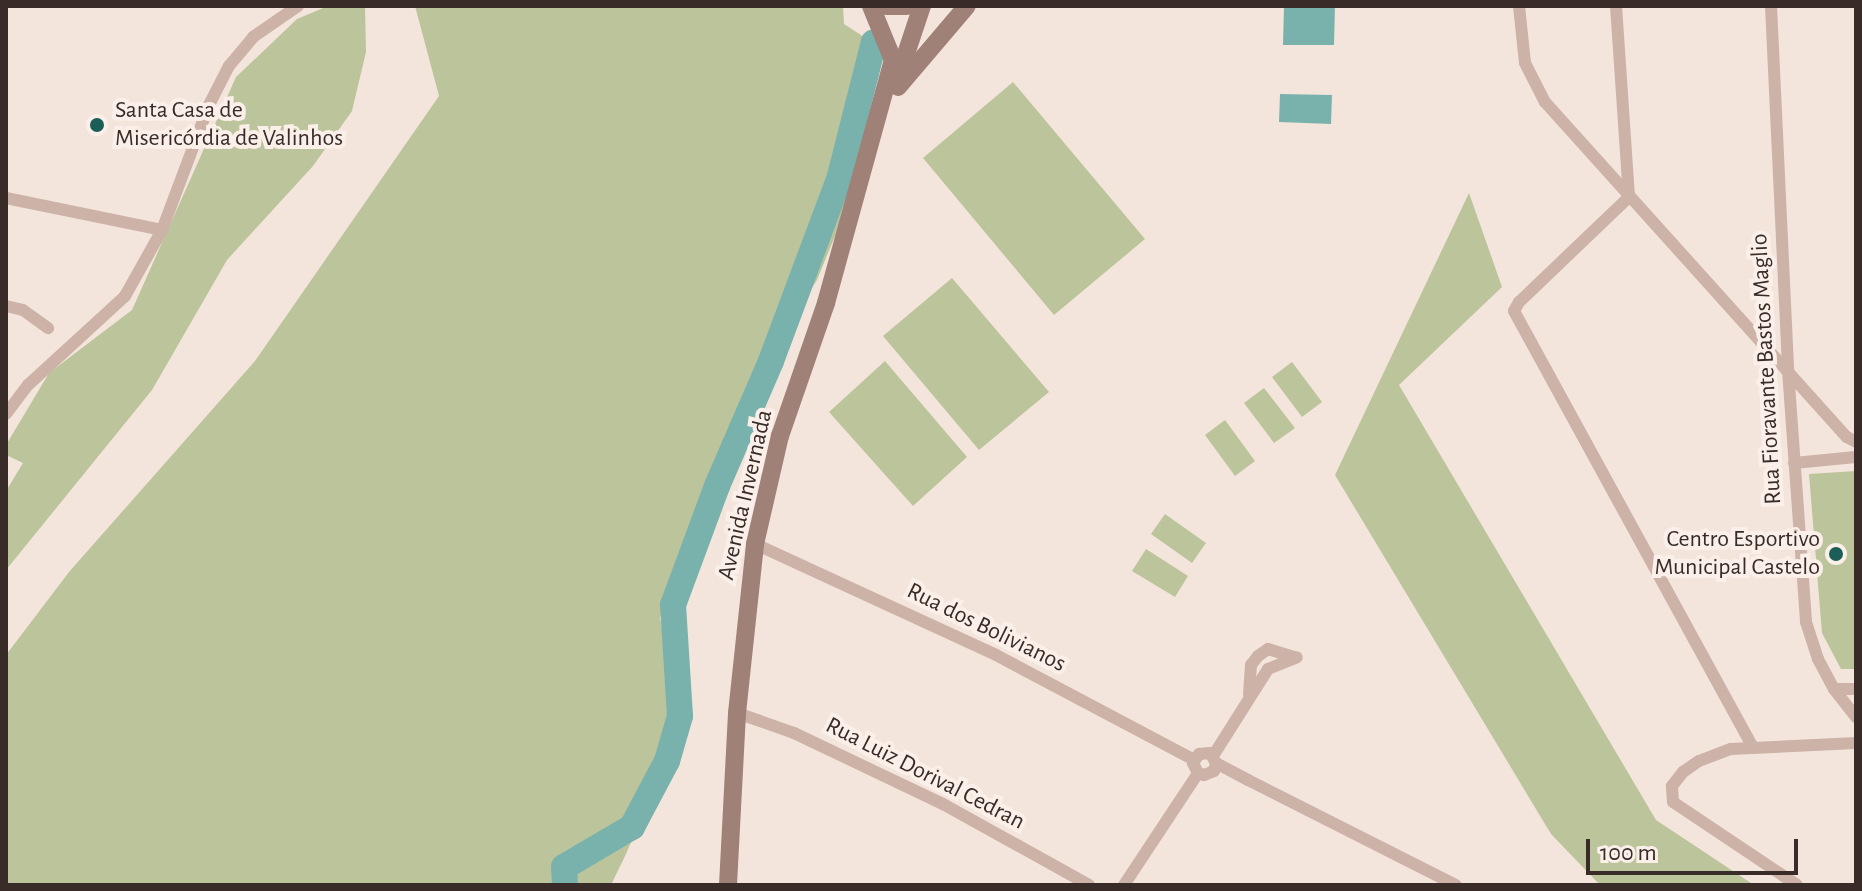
<!DOCTYPE html>
<meta charset="utf-8">
<style>
body{margin:0}
#map{position:relative;width:1862px;height:891px;overflow:hidden;background:#f4e5dc;font-family:"Alegreya Sans",sans-serif}
div>[style]{position:absolute}
.green>*{inset:0;background:#bcc49b}
.water>*{inset:0;background:#79b2ac}
.river>*{height:26px;margin:-13px;padding:0 13px;transform-origin:13px;border-radius:13px;background:#79b2ac}
.street>*{height:12px;margin:-6px;padding:0 6px;transform-origin:6px;border-radius:6px;background:#cdb2a7}
.secondary>*{height:18px;margin:-9px;padding:0 9px;transform-origin:9px;border-radius:9px;background:#a08178}
.dots>*{width:22px;height:22px;translate:-50% -50%;box-sizing:border-box;border:4px solid #fbf0e9;border-radius:50%}
span{translate:-50% -50%;white-space:nowrap;text-align:center;line-height:1.15;-webkit-text-stroke:8px #fbf0e9;paint-order:stroke}
.poi-label{font-size:24px;color:#382b28}
.left{translate:0 -50%;text-align:left}
.right{translate:-100% -50%;text-align:right}
.street-label{font-size:24px;color:#382b28}
.frame{position:absolute;inset:0;border:8px solid #382b28;pointer-events:none}
.scale{position:absolute;left:1586px;top:839px;width:212px;height:36px;box-sizing:border-box;border:4px solid #382b28;border-top:0;padding-left:10px;font-size:24px;line-height:28px;white-space:nowrap;color:#382b28;-webkit-text-stroke:6px #fbf0e9;paint-order:stroke}
</style>
<div id="map">
<div class="green">
<i style="clip-path:polygon(328px 6px,365px 6px,366px 52px,352px 111px,313px 166px,227px 260px,152px 390px,6px 570px,6px 491px,23px 463px,6px 455px,6px 445px,49px 373px,132px 310px,236px 77px,297px 19px)"></i>
<i style="clip-path:polygon(415px 6px,843px 6px,844px 24px,864px 37px,878px 70px,842px 219px,817px 280px,802px 303px,743px 447px,676px 567px,660px 618px,683px 724px,626px 854px,611px 885px,6px 885px,6px 655px,69px 572px,255px 361px,439px 96px)"></i>
<i style="clip-path:polygon(1013px 82px,1145px 239px,1054px 315px,923px 158px)"></i>
<i style="clip-path:polygon(1469px 193px,1502px 287px,1399px 385px,1656px 820px,1754px 885px,1600px 885px,1551px 834px,1335px 475px)"></i>
<i style="clip-path:polygon(952px 278px,1049px 392px,979px 450px,883px 336px)"></i>
<i style="clip-path:polygon(885px 361px,967px 457px,913px 506px,829px 412px)"></i>
<i style="clip-path:polygon(1292px 362px,1322px 402px,1302px 417px,1272px 377px)"></i>
<i style="clip-path:polygon(1264px 388px,1295px 428px,1274px 443px,1244px 403px)"></i>
<i style="clip-path:polygon(1225px 420px,1255px 461px,1235px 476px,1205px 435px)"></i>
<i style="clip-path:polygon(1856px 471px,1856px 669px,1841px 669px,1822px 633px,1809px 474px)"></i>
<i style="clip-path:polygon(1165px 514px,1206px 543px,1192px 563px,1151px 534px)"></i>
<i style="clip-path:polygon(1146px 549px,1188px 576px,1175px 597px,1132px 571px)"></i>
</div>
<div class="water">
<i style="clip-path:polygon(1284px 6px,1335px 6px,1334px 45px,1283px 45px)"></i>
<i style="clip-path:polygon(1280px 94px,1332px 95px,1331px 124px,1279px 122px)"></i>
</div>
<div class="river">
<i style="left:565px;top:885px;width:18px;rotate:-93deg"></i>
<i style="left:564px;top:867px;width:79px;rotate:-30.5deg"></i>
<i style="left:632px;top:827px;width:75px;rotate:-62.1deg"></i>
<i style="left:667px;top:761px;width:47px;rotate:-73.9deg"></i>
<i style="left:680px;top:716px;width:111px;rotate:-93.6deg"></i>
<i style="left:673px;top:605px;width:127px;rotate:-69.7deg"></i>
<i style="left:717px;top:486px;width:136px;rotate:-66.6deg"></i>
<i style="left:771px;top:361px;width:197px;rotate:-69.5deg"></i>
<i style="left:840px;top:176px;width:138px;rotate:-75.8deg"></i>
</div>
<div class="street">
<i style="left:1519px;top:6px;width:57px;rotate:84deg"></i>
<i style="left:1525px;top:63px;width:44px;rotate:62.9deg"></i>
<i style="left:1545px;top:102px;width:451px;rotate:48deg"></i>
<i style="left:1847px;top:437px;width:10px;rotate:29deg"></i>
<i style="left:1616px;top:6px;width:191px;rotate:86.1deg"></i>
<i style="left:1629px;top:197px;width:152px;rotate:136.3deg"></i>
<i style="left:1519px;top:302px;width:10px;rotate:119deg"></i>
<i style="left:1514px;top:311px;width:497px;rotate:61.3deg"></i>
<i style="left:1771px;top:6px;width:364px;rotate:87.3deg"></i>
<i style="left:1788px;top:370px;width:253px;rotate:85.9deg"></i>
<i style="left:1806px;top:622px;width:39px;rotate:72deg"></i>
<i style="left:1818px;top:659px;width:34px;rotate:62deg"></i>
<i style="left:1834px;top:689px;width:36px;rotate:52deg"></i>
<i style="left:6px;top:198px;width:159px;rotate:11.6deg"></i>
<i style="left:6px;top:306px;width:17px;rotate:13deg"></i>
<i style="left:23px;top:310px;width:31px;rotate:36deg"></i>
<i style="left:6px;top:414px;width:36px;rotate:-53deg"></i>
<i style="left:28px;top:385px;width:132px;rotate:-42.5deg"></i>
<i style="left:125px;top:296px;width:76px;rotate:-60.7deg"></i>
<i style="left:162px;top:230px;width:134px;rotate:-69.4deg"></i>
<i style="left:209px;top:105px;width:44px;rotate:-62.9deg"></i>
<i style="left:229px;top:66px;width:38px;rotate:-50deg"></i>
<i style="left:253px;top:37px;width:55px;rotate:-34.6deg"></i>
<i style="left:1794px;top:463px;width:62px;rotate:-5.5deg"></i>
<i style="left:755px;top:544px;width:265px;rotate:24.7deg"></i>
<i style="left:996px;top:655px;width:224px;rotate:27.9deg"></i>
<i style="left:1834px;top:689px;width:22px"></i>
<i style="left:1249px;top:694px;width:29px;rotate:-86deg"></i>
<i style="left:1251px;top:665px;width:11px;rotate:-52deg"></i>
<i style="left:1258px;top:656px;width:12px;rotate:-35deg"></i>
<i style="left:1268px;top:649px;width:28px;rotate:17deg"></i>
<i style="left:737px;top:713px;width:60px;rotate:19.3deg"></i>
<i style="left:794px;top:733px;width:165px;rotate:25.5deg"></i>
<i style="left:943px;top:804px;width:167px;rotate:29deg"></i>
<i style="left:1213px;top:756px;width:103px;rotate:-57.7deg"></i>
<i style="left:1268px;top:669px;width:31px;rotate:-22deg"></i>
<i style="left:1216px;top:763px;width:8px;rotate:104deg"></i>
<i style="left:1214px;top:771px;width:11px;rotate:158deg"></i>
<i style="left:1204px;top:775px;width:6px;rotate:-162deg"></i>
<i style="left:1198px;top:773px;width:11px;rotate:-117deg"></i>
<i style="left:1193px;top:763px;width:11px;rotate:-56deg"></i>
<i style="left:1199px;top:754px;width:11px;rotate:-5deg"></i>
<i style="left:1210px;top:753px;width:12px;rotate:59deg"></i>
<i style="left:1216px;top:763px;width:36px;rotate:28deg"></i>
<i style="left:1248px;top:780px;width:233px;rotate:26.8deg"></i>
<i style="left:1124px;top:885px;width:134px;rotate:-56.5deg"></i>
<i style="left:1797px;top:885px;width:149px;rotate:-146.2deg"></i>
<i style="left:1673px;top:802px;width:16px;rotate:-94deg"></i>
<i style="left:1672px;top:786px;width:18px;rotate:-52deg"></i>
<i style="left:1683px;top:772px;width:19px;rotate:-35deg"></i>
<i style="left:1699px;top:761px;width:34px;rotate:-21deg"></i>
<i style="left:1731px;top:749px;width:125px;rotate:-2.7deg"></i>
</div>
<div class="secondary">
<i style="left:885px;top:6px;width:22px"></i>
<i style="left:898px;top:78px;width:76px;rotate:-71.6deg"></i>
<i style="left:898px;top:87px;width:106px;rotate:-49.6deg"></i>
<i style="left:728px;top:885px;width:172px;rotate:-87deg"></i>
<i style="left:737px;top:713px;width:170px;rotate:-83.9deg"></i>
<i style="left:755px;top:544px;width:111px;rotate:-77deg"></i>
<i style="left:780px;top:436px;width:141px;rotate:-70.9deg"></i>
<i style="left:826px;top:303px;width:252px;rotate:-74.6deg"></i>
<i style="left:893px;top:60px;width:58px;rotate:-112.2deg"></i>
</div>
<div class="dots">
<i style="left:97px;top:125px;background:#1b5d57"></i>
<i style="left:1836px;top:554px;background:#1b5d57"></i>
</div>
<div class="poi-label">
<span class="left" style="left:115px;top:125px">Santa Casa de<br>Misericórdia de Valinhos</span>
<span class="right" style="left:1820px;top:554px">Centro Esportivo<br>Municipal Castelo</span>
</div>
<div class="street-label">
<span style="left:1767px;top:369px;rotate:-93deg">Rua Fioravante Bastos Maglio</span>
<span style="left:746px;top:495px;rotate:-77deg">Avenida Invernada</span>
<span style="left:986px;top:628px;rotate:26deg">Rua dos Bolivianos</span>
<span style="left:925px;top:774px;rotate:27deg">Rua Luiz Dorival Cedran</span>
</div>
<div class="frame"></div>
<div class="scale">100 m</div>
</div>
